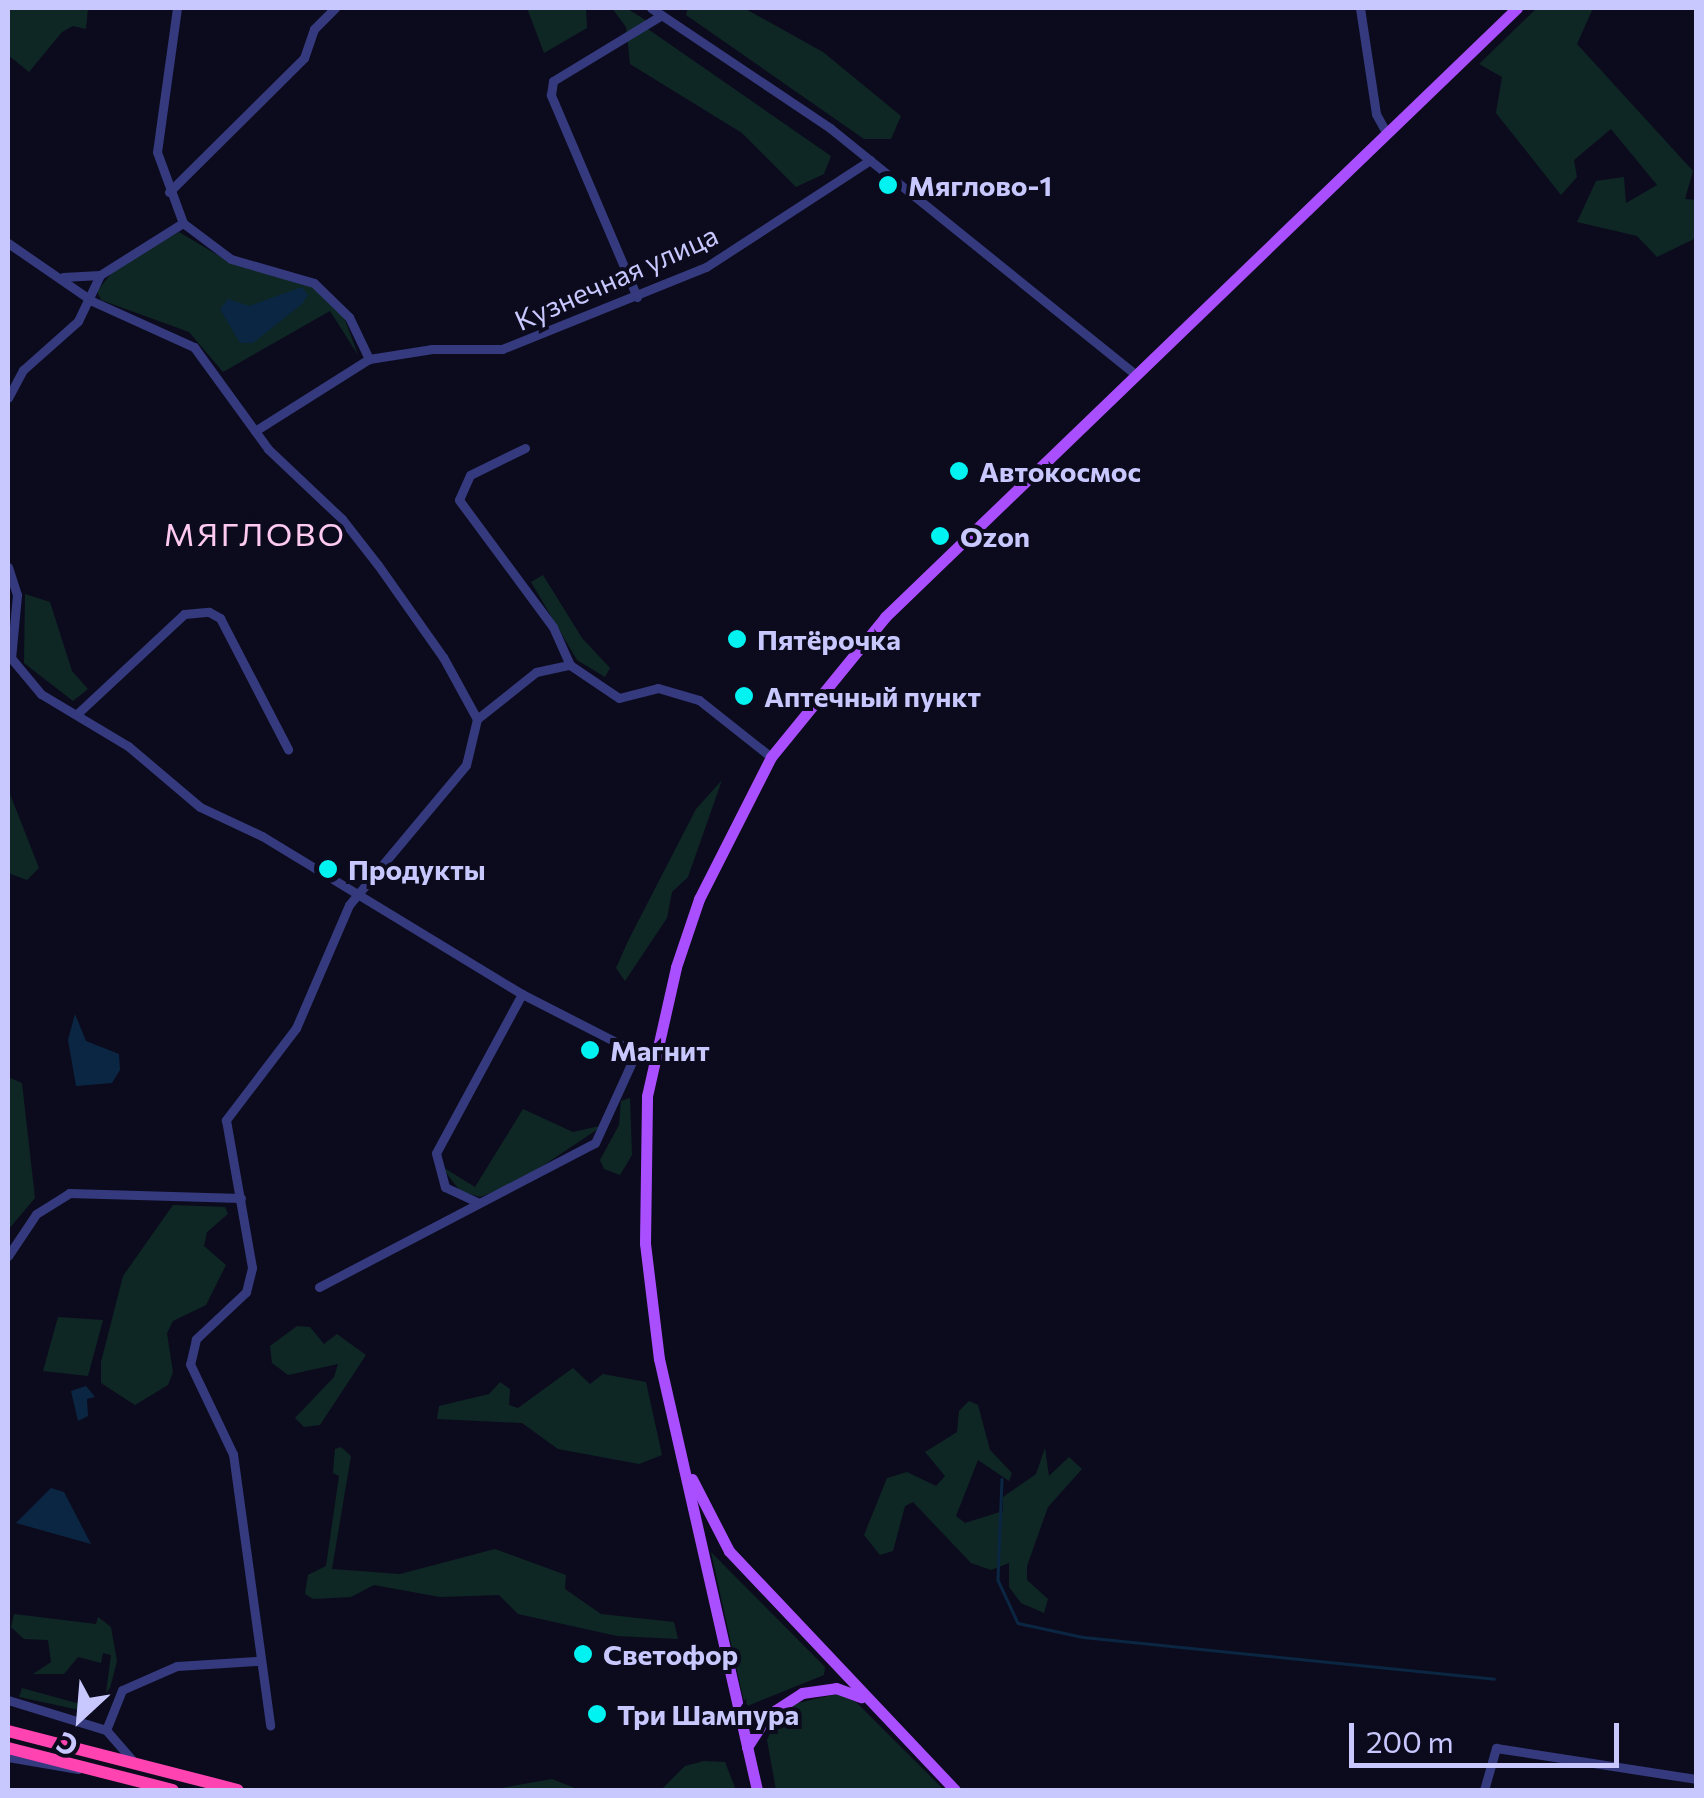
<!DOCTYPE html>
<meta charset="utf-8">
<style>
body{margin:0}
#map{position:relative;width:1704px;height:1798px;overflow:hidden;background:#0c0b1d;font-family:Commissioner,sans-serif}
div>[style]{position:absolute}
.green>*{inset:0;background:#0e2724}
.water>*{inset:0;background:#0b2642}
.stream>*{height:2.5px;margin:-1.25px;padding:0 1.25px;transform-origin:1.25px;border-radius:1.25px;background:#0b2642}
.minor>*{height:9px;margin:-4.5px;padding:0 4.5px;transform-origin:4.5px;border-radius:4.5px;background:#353a7e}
.major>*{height:11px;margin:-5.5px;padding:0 5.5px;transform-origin:5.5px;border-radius:5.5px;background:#aa4fff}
.highway>*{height:12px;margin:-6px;padding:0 6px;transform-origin:6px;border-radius:6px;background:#ff43b1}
.dots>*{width:28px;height:28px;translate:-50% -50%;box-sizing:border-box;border:5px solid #0c0b1d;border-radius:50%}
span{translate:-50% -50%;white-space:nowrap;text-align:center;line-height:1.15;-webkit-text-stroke:8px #0c0b1d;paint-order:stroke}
.poi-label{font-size:28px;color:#c8c8ff;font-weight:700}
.left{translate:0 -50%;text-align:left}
.street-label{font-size:28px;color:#c8c8ff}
.quarter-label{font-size:32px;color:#ffcaf1;letter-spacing:2.5px}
.frame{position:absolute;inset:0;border:10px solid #c8c8ff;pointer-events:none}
.north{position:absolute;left:30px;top:1668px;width:100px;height:100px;-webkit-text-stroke:8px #0c0b1d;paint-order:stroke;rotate:206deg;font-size:28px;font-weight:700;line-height:40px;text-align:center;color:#c8c8ff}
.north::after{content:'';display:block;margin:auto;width:35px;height:45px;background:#c8c8ff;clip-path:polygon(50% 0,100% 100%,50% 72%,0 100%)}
.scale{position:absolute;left:1349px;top:1723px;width:270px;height:45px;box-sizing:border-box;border:5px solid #c8c8ff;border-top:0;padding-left:12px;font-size:30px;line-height:35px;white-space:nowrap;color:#c8c8ff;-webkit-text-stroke:8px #0c0b1d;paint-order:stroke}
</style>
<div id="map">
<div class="green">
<i style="clip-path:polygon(8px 8px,88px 8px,86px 29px,73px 26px,62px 32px,29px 72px,8px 55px)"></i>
<i style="clip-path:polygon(527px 8px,586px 8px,587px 28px,544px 53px)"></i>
<i style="clip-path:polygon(612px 8px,626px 8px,647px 21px,645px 27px,831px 156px,824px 174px,796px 187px,742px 133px,630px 64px,626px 27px)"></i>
<i style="clip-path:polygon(688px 8px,744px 8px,823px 52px,901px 116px,891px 139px,864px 139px,686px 15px)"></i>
<i style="clip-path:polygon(1537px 8px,1593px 8px,1577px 44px,1693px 171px,1685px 199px,1696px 200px,1696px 238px,1657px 257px,1637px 236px,1577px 222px,1596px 181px,1624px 177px,1626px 203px,1657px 185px,1611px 129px,1574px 160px,1577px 177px,1561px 195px,1496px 113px,1502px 77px,1479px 64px)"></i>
<i style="clip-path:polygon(179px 232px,231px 263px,310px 284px,344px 317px,358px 355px,330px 311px,223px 372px,189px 332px,101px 300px,97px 291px,115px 269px)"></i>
<i style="clip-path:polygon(543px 575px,582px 638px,610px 668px,605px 677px,577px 660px,531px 582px)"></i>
<i style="clip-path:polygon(25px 594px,50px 602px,72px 671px,88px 689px,73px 701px,24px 663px)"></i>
<i style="clip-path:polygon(722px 780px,688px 877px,672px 892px,667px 918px,625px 981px,616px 968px,628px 941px,696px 809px)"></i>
<i style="clip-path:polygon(8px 789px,39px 868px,27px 880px,8px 873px)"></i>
<i style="clip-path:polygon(8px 1077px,22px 1083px,35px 1198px,8px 1230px)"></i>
<i style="clip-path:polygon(630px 1098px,632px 1155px,620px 1175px,604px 1169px,600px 1160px,619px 1125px,621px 1101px)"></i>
<i style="clip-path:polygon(523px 1109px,573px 1132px,604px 1125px,520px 1181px,480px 1197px,460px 1191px,441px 1166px,475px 1187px)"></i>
<i style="clip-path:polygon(173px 1205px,225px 1207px,228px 1214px,207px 1232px,204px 1246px,226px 1265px,206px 1305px,173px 1321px,167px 1333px,173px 1372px,168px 1385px,135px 1405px,101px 1383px,101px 1362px,123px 1276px)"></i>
<i style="clip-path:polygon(58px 1317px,103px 1320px,88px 1376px,43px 1371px)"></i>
<i style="clip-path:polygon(297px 1326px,310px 1327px,324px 1344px,337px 1334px,366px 1355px,320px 1425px,304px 1427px,295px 1418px,334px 1377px,338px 1364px,288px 1375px,272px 1363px,270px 1346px)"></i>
<i style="clip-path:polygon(573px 1368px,590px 1384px,603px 1374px,646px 1382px,662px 1455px,639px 1464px,558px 1449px,522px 1423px,437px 1419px,439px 1406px,489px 1394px,500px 1382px,510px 1389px,509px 1405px,518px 1408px)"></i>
<i style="clip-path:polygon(969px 1401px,978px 1405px,990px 1450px,1012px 1473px,1009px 1481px,978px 1460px,956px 1516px,965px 1523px,1003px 1511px,1003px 1497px,1036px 1474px,1045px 1448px,1049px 1476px,1069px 1457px,1082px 1469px,1048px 1507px,1027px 1566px,1027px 1580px,1048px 1599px,1044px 1613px,1021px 1603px,1009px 1587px,1009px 1563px,991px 1570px,971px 1563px,913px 1502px,905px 1506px,893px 1551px,880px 1555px,864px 1535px,887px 1478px,907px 1472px,936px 1486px,945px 1476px,925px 1452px,957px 1432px,959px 1411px)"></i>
<i style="clip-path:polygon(341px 1447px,351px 1456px,332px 1569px,400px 1574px,495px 1549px,566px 1575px,565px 1589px,601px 1614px,674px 1622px,678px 1639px,617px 1636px,518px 1614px,499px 1595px,440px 1597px,374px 1585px,351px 1597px,313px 1599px,305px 1594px,308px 1575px,326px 1566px,339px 1476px,333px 1473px,335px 1449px)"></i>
<i style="clip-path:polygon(711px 1552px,825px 1667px,824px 1675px,745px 1707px)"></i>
<i style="clip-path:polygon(14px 1614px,96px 1624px,98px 1617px,111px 1627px,117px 1661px,110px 1688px,106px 1693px,111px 1655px,103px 1653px,101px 1663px,78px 1657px,64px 1674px,33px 1674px,51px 1662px,48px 1640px,24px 1639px,11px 1627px)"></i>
<i style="clip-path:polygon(22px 1688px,91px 1707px,93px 1713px,19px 1697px)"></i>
<i style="clip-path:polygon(837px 1694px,856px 1702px,944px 1790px,776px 1790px,767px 1740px,776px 1720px,794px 1704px)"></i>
<i style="clip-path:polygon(704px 1761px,725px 1762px,736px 1790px,661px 1790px,685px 1766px)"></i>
<i style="clip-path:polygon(552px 1779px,580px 1790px,490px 1790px)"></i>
</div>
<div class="water">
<i style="clip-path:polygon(302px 287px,308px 295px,302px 304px,253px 343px,240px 343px,220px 309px,228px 299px,249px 306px)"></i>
<i style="clip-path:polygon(75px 1014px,86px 1041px,119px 1054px,120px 1070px,112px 1083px,76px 1086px,68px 1040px)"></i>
<i style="clip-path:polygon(86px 1386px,95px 1397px,87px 1399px,88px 1416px,78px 1421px,71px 1391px)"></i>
<i style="clip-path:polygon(51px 1488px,64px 1492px,91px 1544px,16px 1523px)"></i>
</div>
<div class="stream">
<i style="left:1002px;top:1479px;width:101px;rotate:92.3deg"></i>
<i style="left:998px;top:1580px;width:47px;rotate:65.1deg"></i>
<i style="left:1018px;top:1623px;width:66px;rotate:12.2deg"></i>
<i style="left:1083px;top:1637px;width:413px;rotate:5.8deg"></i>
</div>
<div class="minor">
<i style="left:177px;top:8px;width:145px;rotate:97.9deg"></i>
<i style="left:157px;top:152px;width:76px;rotate:69.9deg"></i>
<i style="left:183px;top:223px;width:60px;rotate:36.9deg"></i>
<i style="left:231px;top:259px;width:86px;rotate:16.1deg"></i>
<i style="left:314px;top:283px;width:49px;rotate:44.2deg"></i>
<i style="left:349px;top:317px;width:47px;rotate:64.5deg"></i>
<i style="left:651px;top:8px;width:216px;rotate:33.8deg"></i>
<i style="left:830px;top:128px;width:393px;rotate:38.9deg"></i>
<i style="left:1360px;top:8px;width:107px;rotate:81.4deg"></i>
<i style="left:1376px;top:114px;width:23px;rotate:61deg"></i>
<i style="left:169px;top:192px;width:190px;rotate:-44.8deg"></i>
<i style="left:304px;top:58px;width:31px;rotate:-71deg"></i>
<i style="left:314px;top:29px;width:30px;rotate:-45deg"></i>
<i style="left:8px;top:243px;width:102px;rotate:34.6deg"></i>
<i style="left:92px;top:301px;width:112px;rotate:24.3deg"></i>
<i style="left:194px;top:347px;width:126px;rotate:54deg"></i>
<i style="left:268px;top:449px;width:102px;rotate:43.4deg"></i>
<i style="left:342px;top:519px;width:58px;rotate:52deg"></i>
<i style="left:378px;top:565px;width:113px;rotate:54.8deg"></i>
<i style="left:443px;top:657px;width:71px;rotate:61.3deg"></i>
<i style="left:477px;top:719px;width:47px;rotate:103.4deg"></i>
<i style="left:466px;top:765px;width:182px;rotate:129.9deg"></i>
<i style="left:349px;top:905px;width:134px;rotate:113.3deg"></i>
<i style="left:296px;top:1028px;width:116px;rotate:127.3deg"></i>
<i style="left:226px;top:1120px;width:150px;rotate:80deg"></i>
<i style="left:252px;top:1268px;width:25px;rotate:104deg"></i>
<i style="left:246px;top:1292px;width:69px;rotate:136.8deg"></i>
<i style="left:196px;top:1339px;width:26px;rotate:103deg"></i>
<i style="left:190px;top:1364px;width:100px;rotate:64.5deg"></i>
<i style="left:233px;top:1454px;width:274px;rotate:82.2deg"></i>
<i style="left:63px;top:277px;width:37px;rotate:-3deg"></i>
<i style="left:637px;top:297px;width:220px;rotate:-113.1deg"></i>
<i style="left:551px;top:95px;width:14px;rotate:-82deg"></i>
<i style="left:553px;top:81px;width:127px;rotate:-31.2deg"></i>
<i style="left:8px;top:398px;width:32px;rotate:-62deg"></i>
<i style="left:23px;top:370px;width:74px;rotate:-41.7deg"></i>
<i style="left:78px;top:321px;width:51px;rotate:-64.4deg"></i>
<i style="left:100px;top:275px;width:98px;rotate:-32.1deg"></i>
<i style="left:255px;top:431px;width:135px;rotate:-32.3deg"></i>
<i style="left:369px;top:359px;width:64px;rotate:-9deg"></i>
<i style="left:432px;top:349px;width:70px"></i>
<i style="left:502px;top:349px;width:220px;rotate:-21.9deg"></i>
<i style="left:706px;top:267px;width:196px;rotate:-33.1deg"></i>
<i style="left:525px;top:448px;width:61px;rotate:153.9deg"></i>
<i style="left:470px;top:475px;width:27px;rotate:114deg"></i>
<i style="left:459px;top:500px;width:158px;rotate:53.5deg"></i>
<i style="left:553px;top:627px;width:42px;rotate:65.9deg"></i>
<i style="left:570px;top:665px;width:59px;rotate:34deg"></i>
<i style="left:619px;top:698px;width:40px;rotate:-14.4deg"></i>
<i style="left:658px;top:688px;width:43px;rotate:16.3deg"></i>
<i style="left:699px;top:700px;width:92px;rotate:38.4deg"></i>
<i style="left:8px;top:567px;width:29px;rotate:72deg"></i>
<i style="left:17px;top:595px;width:63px;rotate:95.4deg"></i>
<i style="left:11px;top:658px;width:47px;rotate:50.2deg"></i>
<i style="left:41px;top:694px;width:101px;rotate:30.9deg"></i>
<i style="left:128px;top:746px;width:94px;rotate:40.3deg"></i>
<i style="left:200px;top:807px;width:68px;rotate:25.1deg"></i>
<i style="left:262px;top:836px;width:304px;rotate:31.3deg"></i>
<i style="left:522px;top:994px;width:147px;rotate:27.1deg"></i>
<i style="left:78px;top:713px;width:145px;rotate:-43deg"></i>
<i style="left:184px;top:614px;width:25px;rotate:-5deg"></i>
<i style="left:209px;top:612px;width:13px;rotate:29deg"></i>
<i style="left:220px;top:618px;width:148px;rotate:62.6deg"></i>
<i style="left:477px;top:719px;width:75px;rotate:-38.5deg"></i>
<i style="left:536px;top:672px;width:35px;rotate:-12deg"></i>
<i style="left:477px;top:1202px;width:35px;rotate:-155deg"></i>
<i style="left:445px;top:1187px;width:35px;rotate:-105deg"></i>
<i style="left:436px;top:1153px;width:181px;rotate:-61.6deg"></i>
<i style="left:8px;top:1256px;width:50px;rotate:-56.3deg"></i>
<i style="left:36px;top:1214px;width:39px;rotate:-32deg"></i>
<i style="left:69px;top:1193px;width:172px;rotate:1.7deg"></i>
<i style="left:319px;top:1287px;width:311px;rotate:-27.6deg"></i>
<i style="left:595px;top:1143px;width:99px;rotate:-65.5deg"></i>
<i style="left:8px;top:1700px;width:102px;rotate:17deg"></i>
<i style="left:106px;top:1730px;width:41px;rotate:48.9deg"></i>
<i style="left:106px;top:1730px;width:43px;rotate:-68.2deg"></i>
<i style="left:122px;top:1690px;width:60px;rotate:-23.6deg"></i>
<i style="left:177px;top:1666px;width:80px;rotate:-3.6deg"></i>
<i style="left:8px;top:1757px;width:71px;rotate:9.7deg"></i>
<i style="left:1484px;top:1790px;width:44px;rotate:-74.1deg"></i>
<i style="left:1496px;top:1748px;width:202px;rotate:8.8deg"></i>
</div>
<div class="major">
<i style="left:692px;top:1479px;width:81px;rotate:62.8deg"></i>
<i style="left:729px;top:1551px;width:329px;rotate:46.6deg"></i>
<i style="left:747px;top:1747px;width:38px;rotate:-57deg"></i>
<i style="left:768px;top:1715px;width:40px;rotate:-32.9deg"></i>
<i style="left:802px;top:1693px;width:34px;rotate:-8deg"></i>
<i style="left:836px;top:1688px;width:27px;rotate:20deg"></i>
<i style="left:757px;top:1790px;width:442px;rotate:-102.8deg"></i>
<i style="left:659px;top:1359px;width:117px;rotate:-96.9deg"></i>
<i style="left:645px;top:1243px;width:147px;rotate:-89.2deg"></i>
<i style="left:647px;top:1096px;width:132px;rotate:-77.3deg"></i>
<i style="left:676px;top:967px;width:72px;rotate:-71.3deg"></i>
<i style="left:699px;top:899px;width:159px;rotate:-63.1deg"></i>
<i style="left:771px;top:757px;width:181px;rotate:-50.8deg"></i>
<i style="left:885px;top:617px;width:878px;rotate:-43.94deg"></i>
</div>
<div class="highway">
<i style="left:8px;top:1731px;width:237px;rotate:14.4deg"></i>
<i style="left:8px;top:1748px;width:170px;rotate:14.3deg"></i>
</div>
<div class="dots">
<i style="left:888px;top:185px;background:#00f3f1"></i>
<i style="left:959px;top:471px;background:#00f3f1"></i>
<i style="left:940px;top:536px;background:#00f3f1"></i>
<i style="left:737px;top:639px;background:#00f3f1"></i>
<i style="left:744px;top:696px;background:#00f3f1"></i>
<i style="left:328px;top:869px;background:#00f3f1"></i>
<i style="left:590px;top:1050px;background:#00f3f1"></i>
<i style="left:583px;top:1654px;background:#00f3f1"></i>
<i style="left:597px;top:1714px;background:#00f3f1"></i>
</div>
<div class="poi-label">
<span class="left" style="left:908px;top:185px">Мяглово-1</span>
<span class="left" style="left:979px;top:471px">Автокосмос</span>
<span class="left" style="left:960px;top:536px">Ozon</span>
<span class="left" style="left:757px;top:639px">Пятёрочка</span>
<span class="left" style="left:764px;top:696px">Аптечный пункт</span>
<span class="left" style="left:348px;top:869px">Продукты</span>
<span class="left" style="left:610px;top:1050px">Магнит</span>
<span class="left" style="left:603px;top:1654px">Светофор</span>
<span class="left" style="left:617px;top:1714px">Три Шампура</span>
</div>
<div class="street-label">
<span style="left:616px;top:277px;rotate:-24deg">Кузнечная улица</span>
</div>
<div class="quarter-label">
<span style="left:255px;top:533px">МЯГЛОВО</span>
</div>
<div class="frame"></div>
<div class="north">С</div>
<div class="scale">200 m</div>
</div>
